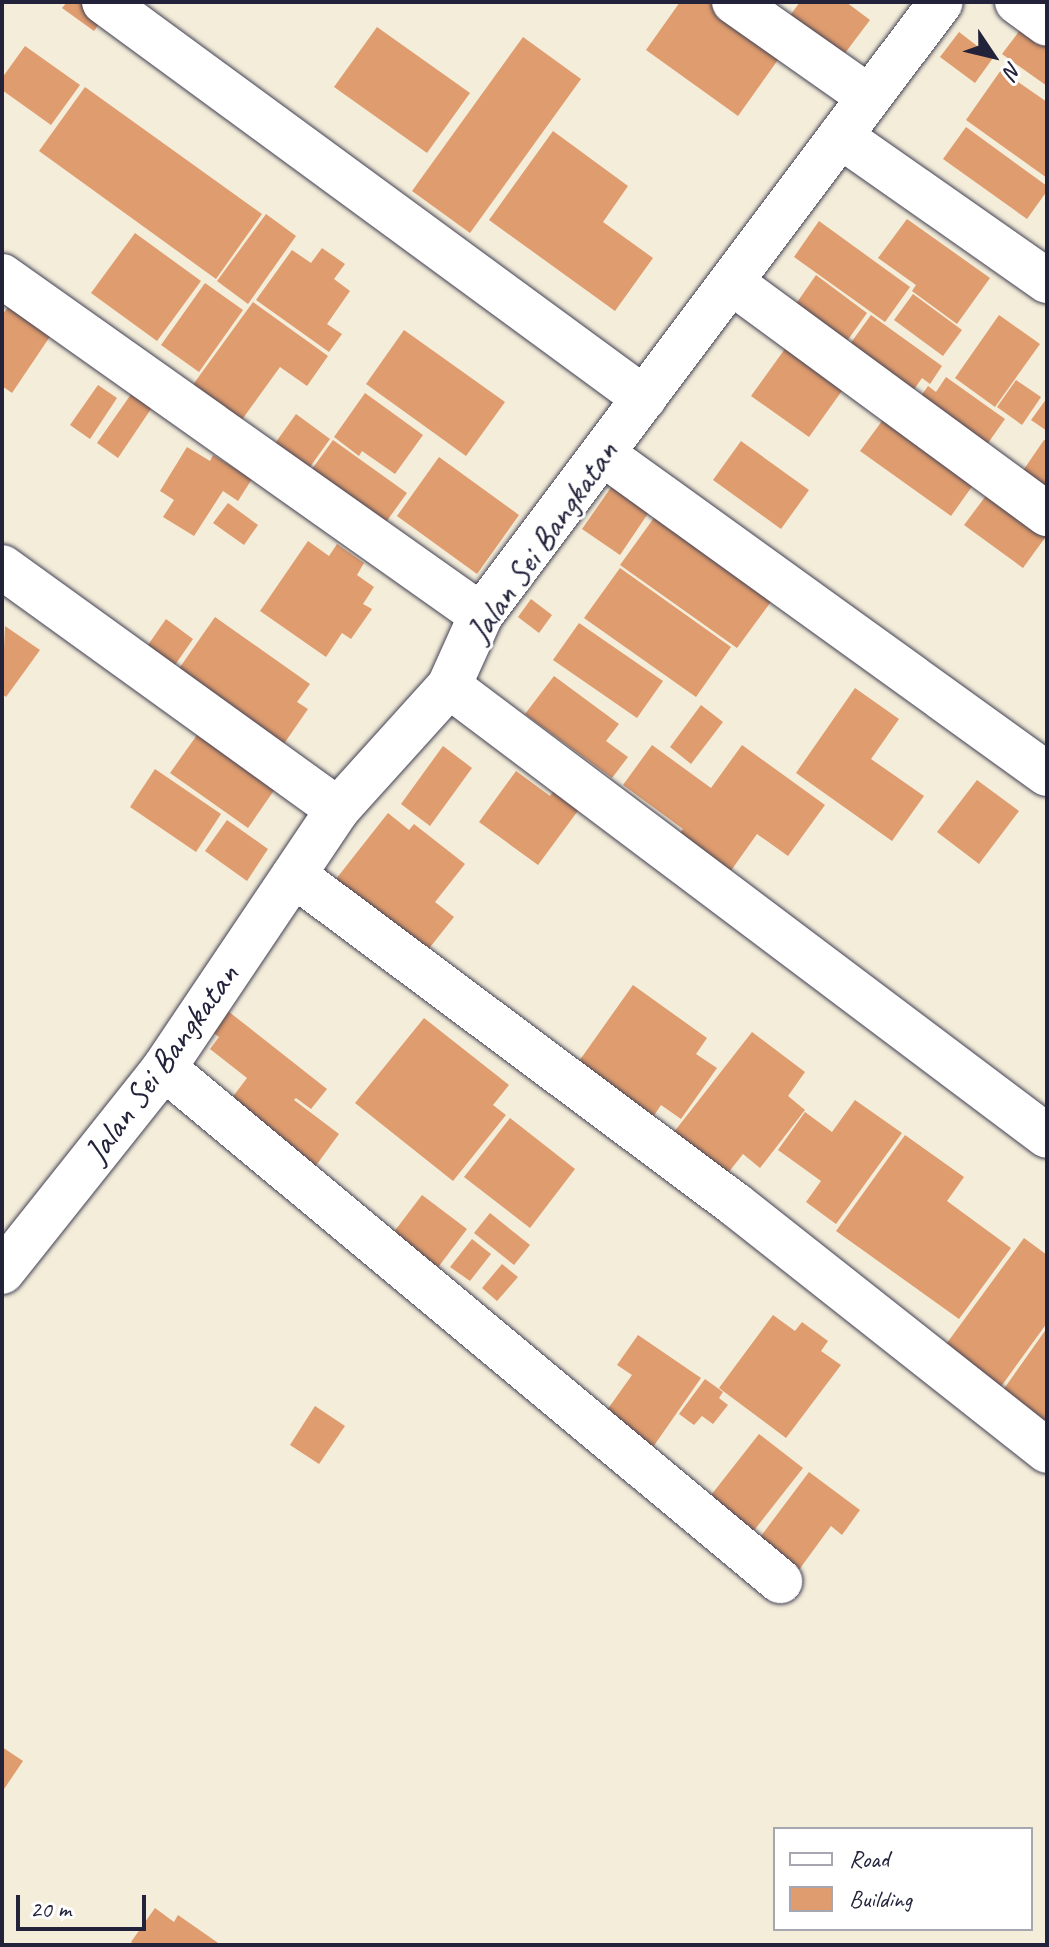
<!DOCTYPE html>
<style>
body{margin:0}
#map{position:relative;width:1049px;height:1947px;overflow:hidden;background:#f4edda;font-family:Caveat,sans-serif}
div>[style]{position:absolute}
.building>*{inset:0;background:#df9c6e}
.roads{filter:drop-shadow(0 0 2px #424053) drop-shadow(0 0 2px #424053)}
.minor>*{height:44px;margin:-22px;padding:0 22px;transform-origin:22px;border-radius:22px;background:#fff}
span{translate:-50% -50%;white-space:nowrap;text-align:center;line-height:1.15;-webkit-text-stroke:6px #fff;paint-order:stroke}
.street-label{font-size:34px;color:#22223b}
.frame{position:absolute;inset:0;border:4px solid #22223b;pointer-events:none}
.legend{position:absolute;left:773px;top:1827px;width:260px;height:104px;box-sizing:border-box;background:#fff;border:2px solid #a7a7b1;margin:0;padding:10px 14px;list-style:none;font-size:24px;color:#22223b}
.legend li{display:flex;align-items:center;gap:16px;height:40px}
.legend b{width:40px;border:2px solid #a7a7b1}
.north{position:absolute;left:953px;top:16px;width:80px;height:80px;-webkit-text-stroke:6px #fff;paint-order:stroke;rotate:125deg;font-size:22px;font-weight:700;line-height:32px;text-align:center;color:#22223b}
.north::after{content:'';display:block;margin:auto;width:28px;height:36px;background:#22223b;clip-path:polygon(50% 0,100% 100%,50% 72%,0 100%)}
.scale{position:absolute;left:16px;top:1895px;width:130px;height:36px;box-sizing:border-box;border:4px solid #22223b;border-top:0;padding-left:10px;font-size:24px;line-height:28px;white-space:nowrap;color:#22223b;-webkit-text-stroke:6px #fff;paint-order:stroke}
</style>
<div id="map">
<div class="building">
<i style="clip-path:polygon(67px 2px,95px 2px,108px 12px,94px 31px,62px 8px)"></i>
<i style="clip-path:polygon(680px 2px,719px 2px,785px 50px,738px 116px,646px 50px)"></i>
<i style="clip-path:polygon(800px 2px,846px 2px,870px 20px,836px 65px,783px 25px)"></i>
<i style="clip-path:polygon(1026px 22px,1047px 37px,1047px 86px,1002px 54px)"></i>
<i style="clip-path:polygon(377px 27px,470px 93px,427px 153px,334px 87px)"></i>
<i style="clip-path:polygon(959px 32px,993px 58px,975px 83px,940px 57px)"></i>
<i style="clip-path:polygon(523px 37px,581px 79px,470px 233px,412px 191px)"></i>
<i style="clip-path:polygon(25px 46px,80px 85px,51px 125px,2px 90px,2px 78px)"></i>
<i style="clip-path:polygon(1001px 70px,1047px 102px,1047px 178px,966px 120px)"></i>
<i style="clip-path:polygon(85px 87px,262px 214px,216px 279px,39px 151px)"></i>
<i style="clip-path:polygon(966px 127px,1047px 186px,1047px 191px,1027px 219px,943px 159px)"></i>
<i style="clip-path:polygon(553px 131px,628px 186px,603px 222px,653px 258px,615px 311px,489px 220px)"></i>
<i style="clip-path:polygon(266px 214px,296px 236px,248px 304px,217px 281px)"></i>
<i style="clip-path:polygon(907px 219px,990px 278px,957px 324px,912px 291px,916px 285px,878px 258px)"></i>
<i style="clip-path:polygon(819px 221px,910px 287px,885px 322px,794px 257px)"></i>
<i style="clip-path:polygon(135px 233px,201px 281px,157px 341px,91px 293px)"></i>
<i style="clip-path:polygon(322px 248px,345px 264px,334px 279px,350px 291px,327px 324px,342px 334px,329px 352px,256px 300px,292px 250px,311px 263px)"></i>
<i style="clip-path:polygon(816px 275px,867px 313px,842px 348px,791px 311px)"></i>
<i style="clip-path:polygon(205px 283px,243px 310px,199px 372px,161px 345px)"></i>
<i style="clip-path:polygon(913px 294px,962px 330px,943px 356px,894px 320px)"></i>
<i style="clip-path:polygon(253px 302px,328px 356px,307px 386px,280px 367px,241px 421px,192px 386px)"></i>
<i style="clip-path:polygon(8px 307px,51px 335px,12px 393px,2px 386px,2px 315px)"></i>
<i style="clip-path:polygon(871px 315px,942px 366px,930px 384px,922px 378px,906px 401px,842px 355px)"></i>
<i style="clip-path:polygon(999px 315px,1040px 344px,995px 407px,955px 378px)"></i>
<i style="clip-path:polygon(404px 330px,505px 402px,466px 456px,366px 384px)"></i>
<i style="clip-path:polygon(787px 346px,844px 388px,809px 437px,751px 396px)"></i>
<i style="clip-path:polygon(946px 377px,1005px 419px,981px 453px,914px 406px,928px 386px,936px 392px)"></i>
<i style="clip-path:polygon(1016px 380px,1041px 397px,1022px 425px,997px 407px)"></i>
<i style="clip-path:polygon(98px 385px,117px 398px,90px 439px,70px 425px)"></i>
<i style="clip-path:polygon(134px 390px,155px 403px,118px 458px,97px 443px)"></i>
<i style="clip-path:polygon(365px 393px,423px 435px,395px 474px,362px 451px,359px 456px,334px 437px)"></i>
<i style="clip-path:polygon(1047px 398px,1047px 431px,1031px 420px)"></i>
<i style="clip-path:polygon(893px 406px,983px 471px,951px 516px,860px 451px)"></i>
<i style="clip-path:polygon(296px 414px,330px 439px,300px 481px,266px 456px)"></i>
<i style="clip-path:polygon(333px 440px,407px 493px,376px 536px,302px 483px)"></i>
<i style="clip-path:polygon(1044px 440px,1047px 441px,1047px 509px,1013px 485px)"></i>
<i style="clip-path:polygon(741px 441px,809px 490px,781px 529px,713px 480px)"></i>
<i style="clip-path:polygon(187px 447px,210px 461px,213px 455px,252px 479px,238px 501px,223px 491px,194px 536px,163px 517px,174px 500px,160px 491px)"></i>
<i style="clip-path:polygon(439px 457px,519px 515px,477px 574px,397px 516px)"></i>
<i style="clip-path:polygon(612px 486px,649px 512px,620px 555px,582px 529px)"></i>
<i style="clip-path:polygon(991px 489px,1047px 535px,1023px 568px,964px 525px)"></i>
<i style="clip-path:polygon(228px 503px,258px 525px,244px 545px,213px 523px)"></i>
<i style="clip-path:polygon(656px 515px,773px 599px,737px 648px,620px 565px)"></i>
<i style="clip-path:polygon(308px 541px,329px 556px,337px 544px,364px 563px,357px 575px,374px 587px,363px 604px,372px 609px,351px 639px,342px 633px,326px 657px,260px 611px)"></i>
<i style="clip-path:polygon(620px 568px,731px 647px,696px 697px,584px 618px)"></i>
<i style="clip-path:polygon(531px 599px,552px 615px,539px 633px,518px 617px)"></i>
<i style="clip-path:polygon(215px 617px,310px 684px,297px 702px,308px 709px,281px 748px,171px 680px)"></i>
<i style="clip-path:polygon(166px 619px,193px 639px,166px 678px,139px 658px)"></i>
<i style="clip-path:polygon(579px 623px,663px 681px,637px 718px,553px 660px)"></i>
<i style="clip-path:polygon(5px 626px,40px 650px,6px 697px,2px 694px)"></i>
<i style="clip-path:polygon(554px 676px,619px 724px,606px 741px,628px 757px,612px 778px,525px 714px)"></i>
<i style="clip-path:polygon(855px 688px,899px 719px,871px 759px,924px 796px,892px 841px,796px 773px)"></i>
<i style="clip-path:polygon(701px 705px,723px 722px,691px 764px,670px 747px)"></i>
<i style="clip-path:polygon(197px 735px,275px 789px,248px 828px,170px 773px)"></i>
<i style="clip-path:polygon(652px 745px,711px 788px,742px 745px,825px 805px,788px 856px,757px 834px,725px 879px,673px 842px,683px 829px,623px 785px)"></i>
<i style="clip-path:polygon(443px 746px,472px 768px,430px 826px,401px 804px)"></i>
<i style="clip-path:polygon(155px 769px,221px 814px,196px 852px,130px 807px)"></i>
<i style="clip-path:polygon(516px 771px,550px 796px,555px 789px,580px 808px,538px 865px,479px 822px)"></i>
<i style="clip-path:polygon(977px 780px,1019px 811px,979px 864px,937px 832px)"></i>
<i style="clip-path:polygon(388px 813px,409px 830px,414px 824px,465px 864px,435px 902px,454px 917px,427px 951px,336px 879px)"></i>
<i style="clip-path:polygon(227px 820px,268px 849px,247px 881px,205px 851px)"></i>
<i style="clip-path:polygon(633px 985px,707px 1038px,696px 1054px,717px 1068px,681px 1119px,661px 1105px,653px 1117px,577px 1064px)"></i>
<i style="clip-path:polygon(219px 1004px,327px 1089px,311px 1109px,296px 1098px,294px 1100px,339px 1134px,312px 1171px,225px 1107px,247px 1078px,210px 1049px,219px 1037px,203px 1025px)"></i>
<i style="clip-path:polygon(424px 1018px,509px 1085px,493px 1105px,506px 1115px,453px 1181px,355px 1103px)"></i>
<i style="clip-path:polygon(752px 1032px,805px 1072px,788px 1096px,805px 1110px,760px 1168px,743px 1154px,728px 1173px,674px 1132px)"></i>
<i style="clip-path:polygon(855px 1100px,902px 1133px,836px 1224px,806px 1202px,821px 1181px,778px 1150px,805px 1112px,832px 1132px)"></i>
<i style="clip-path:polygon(510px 1118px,575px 1169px,530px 1228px,464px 1177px)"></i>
<i style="clip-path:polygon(905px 1135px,964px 1177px,947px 1201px,1011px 1248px,959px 1319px,836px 1231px)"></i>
<i style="clip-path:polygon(422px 1195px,467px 1229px,430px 1278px,381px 1249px)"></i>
<i style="clip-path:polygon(490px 1213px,530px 1245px,514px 1265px,474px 1233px)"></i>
<i style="clip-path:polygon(1024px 1238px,1047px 1255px,1047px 1323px,1000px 1388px,944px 1347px)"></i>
<i style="clip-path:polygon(472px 1239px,491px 1254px,470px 1281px,450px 1267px)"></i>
<i style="clip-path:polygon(502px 1264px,518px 1277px,497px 1301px,482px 1288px)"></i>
<i style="clip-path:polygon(773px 1315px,795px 1331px,802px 1322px,828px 1341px,821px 1351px,841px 1365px,786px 1438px,719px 1388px)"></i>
<i style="clip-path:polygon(1047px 1328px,1047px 1426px,1001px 1393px)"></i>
<i style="clip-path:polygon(638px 1335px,701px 1378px,644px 1460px,595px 1427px,632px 1375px,617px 1365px)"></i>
<i style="clip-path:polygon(705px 1379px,723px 1392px,719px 1398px,728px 1405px,713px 1424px,702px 1416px,694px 1425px,679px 1414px)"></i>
<i style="clip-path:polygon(315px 1406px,345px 1426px,319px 1464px,290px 1445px)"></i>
<i style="clip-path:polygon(759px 1434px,803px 1468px,752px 1533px,708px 1499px)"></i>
<i style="clip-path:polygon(809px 1472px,860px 1510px,842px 1535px,831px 1526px,793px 1578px,752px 1548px)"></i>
<i style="clip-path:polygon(2px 1747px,23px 1761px,2px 1792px)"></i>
<i style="clip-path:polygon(155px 1908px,174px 1922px,178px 1915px,221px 1945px,135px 1945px,131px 1942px)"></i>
</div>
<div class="roads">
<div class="minor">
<i style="left:104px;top:2px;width:670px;rotate:36.25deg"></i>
<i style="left:734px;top:2px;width:165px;rotate:35.1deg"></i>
<i style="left:1017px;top:2px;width:37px;rotate:36deg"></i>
<i style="left:840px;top:136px;width:253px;rotate:35deg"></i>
<i style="left:2px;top:276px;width:587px;rotate:35.29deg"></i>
<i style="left:731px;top:282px;width:392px;rotate:36.3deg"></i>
<i style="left:603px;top:454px;width:547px;rotate:35.78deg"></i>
<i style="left:2px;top:567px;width:414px;rotate:35.8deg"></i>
<i style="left:449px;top:686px;width:748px;rotate:36.96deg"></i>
<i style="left:294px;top:875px;width:552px;rotate:36.75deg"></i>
<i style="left:736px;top:1205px;width:397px;rotate:38.3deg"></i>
<i style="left:164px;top:1068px;width:802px;rotate:39.79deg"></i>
<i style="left:2px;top:1272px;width:260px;rotate:-51.5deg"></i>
<i style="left:164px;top:1068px;width:312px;rotate:-56.1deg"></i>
<i style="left:338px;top:809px;width:166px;rotate:-47.9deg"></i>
<i style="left:449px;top:686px;width:78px;rotate:-65.7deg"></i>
<i style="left:481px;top:615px;width:766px;rotate:-53.12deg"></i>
</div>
</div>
<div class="street-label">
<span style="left:542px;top:541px;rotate:-55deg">Jalan Sei Bangkatan</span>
<span style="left:161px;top:1063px;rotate:-54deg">Jalan Sei Bangkatan</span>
</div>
<div class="frame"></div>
<ul class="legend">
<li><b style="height:10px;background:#fff"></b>Road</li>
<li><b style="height:22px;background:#df9c6e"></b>Building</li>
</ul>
<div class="north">N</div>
<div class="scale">20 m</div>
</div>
